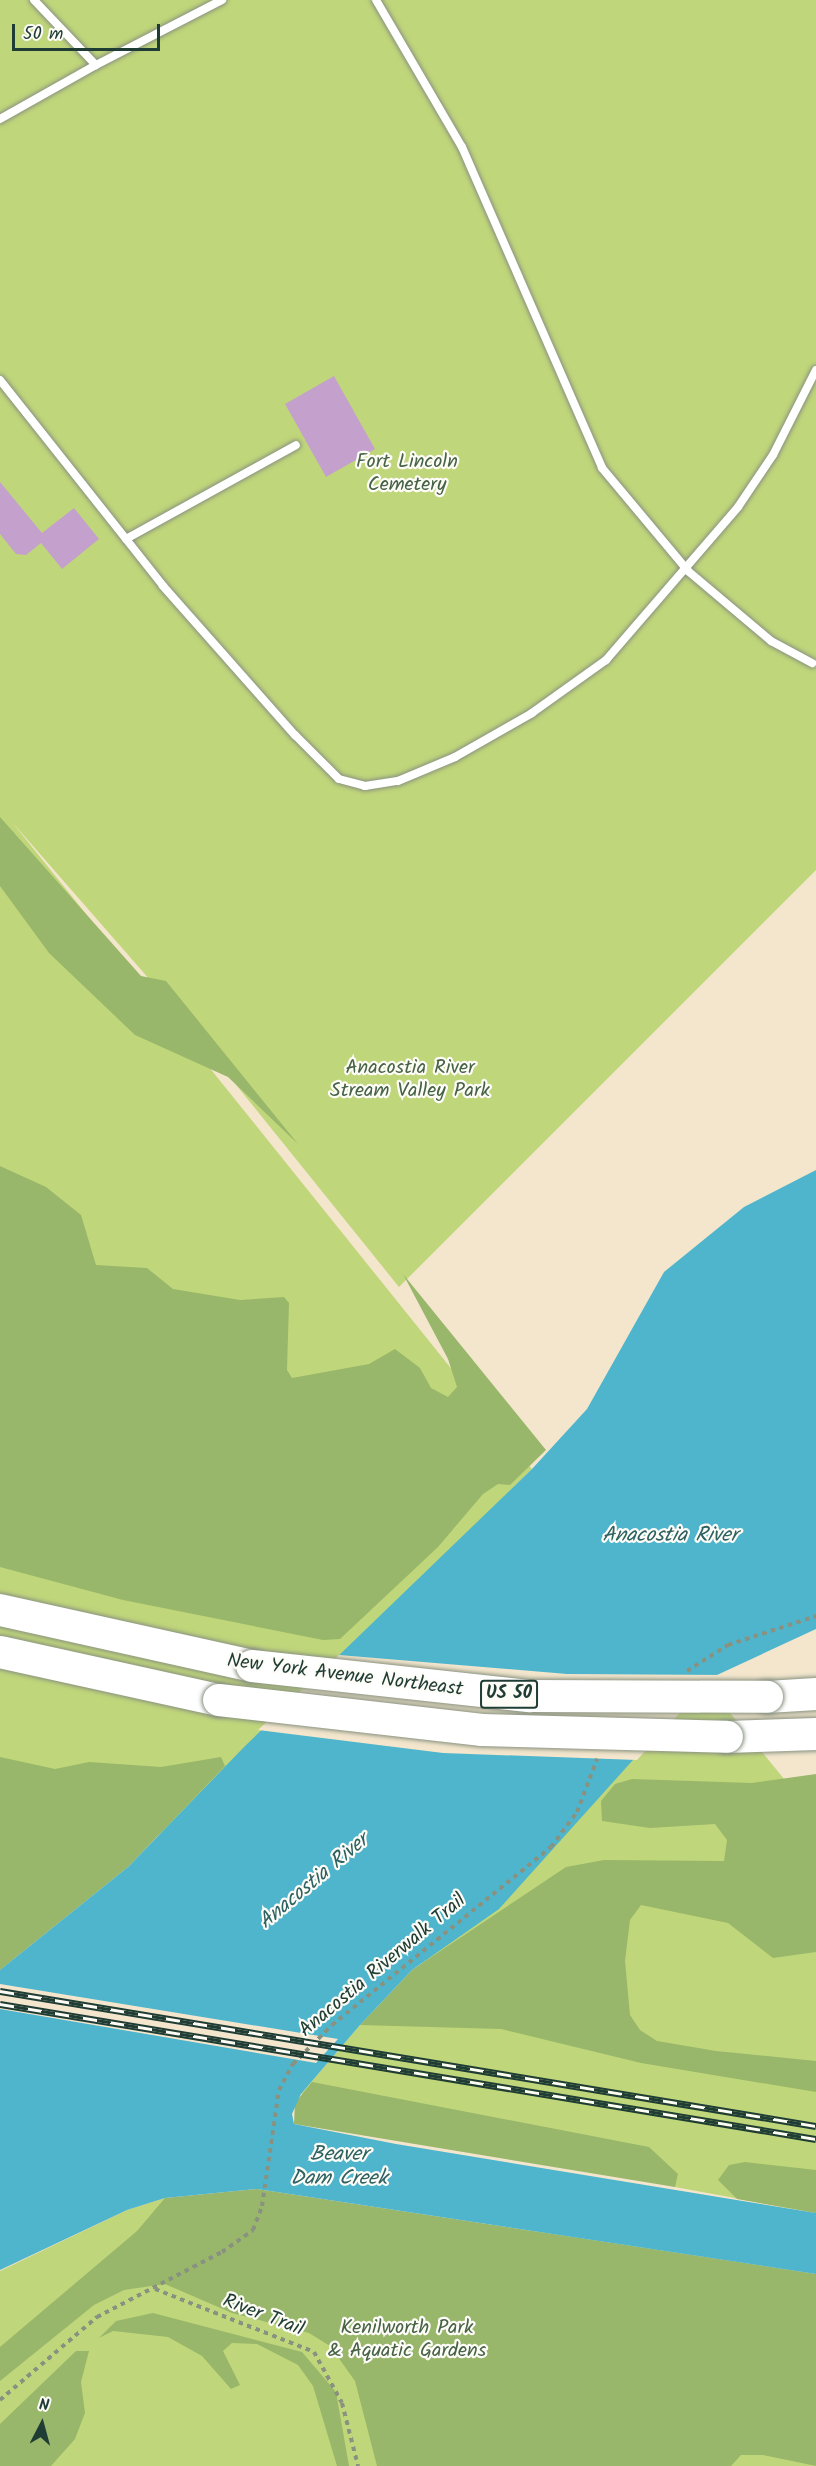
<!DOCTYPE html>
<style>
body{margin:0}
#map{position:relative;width:816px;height:2466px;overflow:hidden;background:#f3e6cd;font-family:Kalam,sans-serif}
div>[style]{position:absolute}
.green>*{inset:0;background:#c0d67a}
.forest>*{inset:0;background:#98b76a}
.water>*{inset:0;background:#4eb5cd}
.pier>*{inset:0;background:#f3e6cd}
.building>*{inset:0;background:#c4a1cc}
.path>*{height:4px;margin-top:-2px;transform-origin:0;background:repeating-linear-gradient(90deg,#899280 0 4.5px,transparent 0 9px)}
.roads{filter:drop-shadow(0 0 2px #899280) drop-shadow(0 0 2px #899280)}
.service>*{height:8px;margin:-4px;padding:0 4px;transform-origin:4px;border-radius:4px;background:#fff}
.motorway>*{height:32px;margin:-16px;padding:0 16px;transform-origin:16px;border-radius:16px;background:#fff}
.rail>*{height:7px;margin-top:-3.5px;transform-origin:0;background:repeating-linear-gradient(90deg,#fdfcf7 0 14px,#1f3d34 0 28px);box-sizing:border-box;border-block:2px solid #1f3d34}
.bridges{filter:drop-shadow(0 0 2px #899280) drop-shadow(0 0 2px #899280)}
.motorway-bridge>*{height:32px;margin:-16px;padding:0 16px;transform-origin:16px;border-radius:16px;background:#fff}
span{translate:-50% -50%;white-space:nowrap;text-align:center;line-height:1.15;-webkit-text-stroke:4.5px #fdfcf7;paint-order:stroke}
.shield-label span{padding:2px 4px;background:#fdfcf7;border:2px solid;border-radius:4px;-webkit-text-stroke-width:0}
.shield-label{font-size:18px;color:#1f3d34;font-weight:700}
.park-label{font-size:20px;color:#476346}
.street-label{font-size:20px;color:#1f3d34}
.water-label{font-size:21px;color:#2d6162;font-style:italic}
.north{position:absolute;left:12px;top:2394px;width:60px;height:60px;-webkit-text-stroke:4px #fdfcf7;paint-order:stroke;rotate:6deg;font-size:16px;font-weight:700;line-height:24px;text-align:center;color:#1f3d34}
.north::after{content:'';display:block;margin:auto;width:21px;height:27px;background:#1f3d34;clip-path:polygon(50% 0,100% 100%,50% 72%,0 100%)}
.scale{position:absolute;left:12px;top:24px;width:148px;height:27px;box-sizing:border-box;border:3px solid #1f3d34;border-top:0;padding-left:8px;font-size:18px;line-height:21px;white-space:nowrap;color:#1f3d34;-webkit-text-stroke:4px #fdfcf7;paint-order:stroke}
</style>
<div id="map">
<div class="green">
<i style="clip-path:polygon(0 0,816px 0,816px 870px,399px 1287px,171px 1004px,12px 822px,532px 1469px,169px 1826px,0 1970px)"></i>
<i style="clip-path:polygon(704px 1681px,816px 1818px,816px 2213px,675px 2187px,301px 2094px,360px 2025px)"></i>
<i style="clip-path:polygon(165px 2198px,546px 2233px,816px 2274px,816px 2466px,0 2466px,0 2271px,127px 2210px)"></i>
</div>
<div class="forest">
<i style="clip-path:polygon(0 817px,141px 976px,166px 981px,298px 1144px,228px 1077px,135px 1035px,49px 953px,0 886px)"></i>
<i style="clip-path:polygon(0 1166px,46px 1187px,81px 1215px,96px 1265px,147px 1268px,173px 1289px,240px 1300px,284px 1297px,289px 1303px,287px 1370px,292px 1378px,369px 1364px,395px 1349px,420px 1368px,431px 1388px,448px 1397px,457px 1387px,448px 1359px,403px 1274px,546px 1450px,510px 1485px,498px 1484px,483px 1494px,438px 1547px,340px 1639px,323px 1640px,123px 1600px,0 1567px)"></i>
<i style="clip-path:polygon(0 1757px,55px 1769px,89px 1762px,161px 1767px,221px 1757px,225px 1766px,128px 1867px,0 1970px)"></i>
<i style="clip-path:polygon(816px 1774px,816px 1952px,773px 1958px,728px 1923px,641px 1905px,630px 1920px,625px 1961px,630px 2015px,640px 2030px,657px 2041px,716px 2051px,816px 2061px,816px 2092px,641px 2063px,501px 2029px,360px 2025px,412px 1970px,566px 1867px,604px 1860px,724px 1861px,727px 1840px,715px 1824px,650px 1828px,602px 1821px,601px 1801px,615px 1784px,632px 1779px,752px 1783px)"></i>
<i style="clip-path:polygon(312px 2082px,649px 2147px,678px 2174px,675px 2187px,294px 2124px,295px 2103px)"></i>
<i style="clip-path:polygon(745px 2162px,816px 2170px,816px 2213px,737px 2199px,718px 2180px,729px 2165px)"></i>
<i style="clip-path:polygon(257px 2189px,816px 2274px,816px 2466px,763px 2455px,741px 2455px,731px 2466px,377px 2466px,355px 2381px,330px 2346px,309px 2333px,232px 2313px,165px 2284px,124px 2290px,94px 2305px,0 2381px,0 2347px,137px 2231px,165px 2198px)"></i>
<i style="clip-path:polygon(153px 2313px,302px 2352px,336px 2392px,349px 2466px,337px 2466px,313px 2386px,298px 2365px,257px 2344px,232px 2343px,223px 2351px,240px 2385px,231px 2389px,202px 2356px,168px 2337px,113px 2331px,99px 2338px,116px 2321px)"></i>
<i style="clip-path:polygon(76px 2351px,89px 2351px,81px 2382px,85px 2413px,75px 2439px,51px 2466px,0 2466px,0 2424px)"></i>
</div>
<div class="water">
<i style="clip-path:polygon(816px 1170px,816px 1629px,704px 1681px,499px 1909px,412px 1970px,360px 2025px,301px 2094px,292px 2114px,294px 2124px,396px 2144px,816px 2213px,816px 2274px,257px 2189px,165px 2198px,127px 2210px,0 2270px,0 1970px,128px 1867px,245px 1746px,532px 1469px,587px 1409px,664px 1272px,744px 1207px)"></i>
</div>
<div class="pier">
<i style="clip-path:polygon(339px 1655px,567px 1674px,725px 1675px,706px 1684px,637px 1760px,443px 1753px,258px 1730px)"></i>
<i style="clip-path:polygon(0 1984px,338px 2039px,316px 2063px,0 2009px)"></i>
</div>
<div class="building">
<i style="clip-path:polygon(334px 376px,375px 449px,326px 477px,285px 404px)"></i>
<i style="clip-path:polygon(0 482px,42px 533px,74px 508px,99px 539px,62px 569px,41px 543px,26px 555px,16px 554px,0 534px)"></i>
</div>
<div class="path">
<i style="left:687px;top:1671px;width:49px;rotate:-32.4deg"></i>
<i style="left:728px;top:1645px;width:93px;rotate:-18.2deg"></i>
<i style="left:155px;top:2289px;width:171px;rotate:21.6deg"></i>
<i style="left:314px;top:2352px;width:58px;rotate:61.2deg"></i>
<i style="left:342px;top:2403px;width:65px;rotate:75.7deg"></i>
<i style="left:0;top:2400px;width:128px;rotate:-40.6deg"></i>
<i style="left:97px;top:2317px;width:141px;rotate:-27.5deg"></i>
<i style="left:222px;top:2252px;width:38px;rotate:-35deg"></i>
<i style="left:253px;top:2230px;width:26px;rotate:-69deg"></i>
<i style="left:262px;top:2206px;width:117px;rotate:-81.7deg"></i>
<i style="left:279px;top:2090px;width:30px;rotate:-62deg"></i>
<i style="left:293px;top:2064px;width:55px;rotate:-45deg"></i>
<i style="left:332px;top:2025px;width:282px;rotate:-39.1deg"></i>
<i style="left:551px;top:1847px;width:44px;rotate:-53.4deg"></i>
<i style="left:577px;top:1812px;width:57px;rotate:-69.3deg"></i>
</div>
<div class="roads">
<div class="service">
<i style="left:34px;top:0;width:90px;rotate:46.4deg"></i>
<i style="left:96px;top:65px;width:142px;rotate:-27.3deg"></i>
<i style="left:376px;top:0;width:170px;rotate:59.7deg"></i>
<i style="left:462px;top:147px;width:350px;rotate:66.4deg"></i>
<i style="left:602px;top:468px;width:134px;rotate:50.1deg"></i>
<i style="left:688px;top:571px;width:109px;rotate:40.1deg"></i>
<i style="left:771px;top:641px;width:47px;rotate:28.2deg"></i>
<i style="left:0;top:119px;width:110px;rotate:-29.4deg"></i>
<i style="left:0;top:380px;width:263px;rotate:51.6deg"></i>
<i style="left:163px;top:586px;width:199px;rotate:48.5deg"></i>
<i style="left:295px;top:735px;width:62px;rotate:45deg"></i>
<i style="left:339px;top:779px;width:27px;rotate:15deg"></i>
<i style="left:365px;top:786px;width:33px;rotate:-9deg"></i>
<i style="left:398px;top:781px;width:62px;rotate:-22.8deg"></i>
<i style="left:455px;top:757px;width:89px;rotate:-29.7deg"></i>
<i style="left:532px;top:713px;width:91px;rotate:-35.6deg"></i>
<i style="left:606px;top:660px;width:202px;rotate:-49.2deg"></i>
<i style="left:738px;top:507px;width:63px;rotate:-56.1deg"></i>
<i style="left:773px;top:455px;width:95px;rotate:-63.2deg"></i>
<i style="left:126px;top:539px;width:194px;rotate:-28.9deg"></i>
</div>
<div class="motorway">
<i style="left:0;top:1610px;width:258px;rotate:12.5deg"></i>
<i style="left:0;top:1652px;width:224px;rotate:12.4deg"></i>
<i style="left:767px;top:1697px;width:49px;rotate:-3.5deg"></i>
<i style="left:727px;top:1737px;width:89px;rotate:-1.9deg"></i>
</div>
</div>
<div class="rail">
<i style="left:0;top:1991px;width:827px;rotate:9.39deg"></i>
<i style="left:0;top:2004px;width:827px;rotate:9.39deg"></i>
</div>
<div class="bridges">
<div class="motorway-bridge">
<i style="left:252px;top:1666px;width:280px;rotate:6.2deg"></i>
<i style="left:530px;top:1696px;width:237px;rotate:0.2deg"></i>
<i style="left:219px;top:1700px;width:265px;rotate:6.5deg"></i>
<i style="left:482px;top:1730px;width:245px;rotate:1.6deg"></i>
</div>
</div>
<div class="shield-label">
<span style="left:509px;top:1694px">US 50</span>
</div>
<div class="park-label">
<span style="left:407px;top:474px">Fort Lincoln<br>Cemetery</span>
<span style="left:410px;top:1080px">Anacostia River<br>Stream Valley Park</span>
<span style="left:407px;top:2340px">Kenilworth Park<br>&amp; Aquatic Gardens</span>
</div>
<div class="street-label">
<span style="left:345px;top:1676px;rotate:7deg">New York Avenue Northeast</span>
<span style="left:383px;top:1966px;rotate:-40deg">Anacostia Riverwalk Trail</span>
<span style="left:263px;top:2316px;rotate:21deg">River Trail</span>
</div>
<div class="water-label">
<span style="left:670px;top:1536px">Anacostia River</span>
<span style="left:314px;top:1882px;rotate:-40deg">Anacostia River</span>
<span style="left:339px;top:2167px">Beaver<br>Dam Creek</span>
</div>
<div class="north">N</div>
<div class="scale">50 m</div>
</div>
